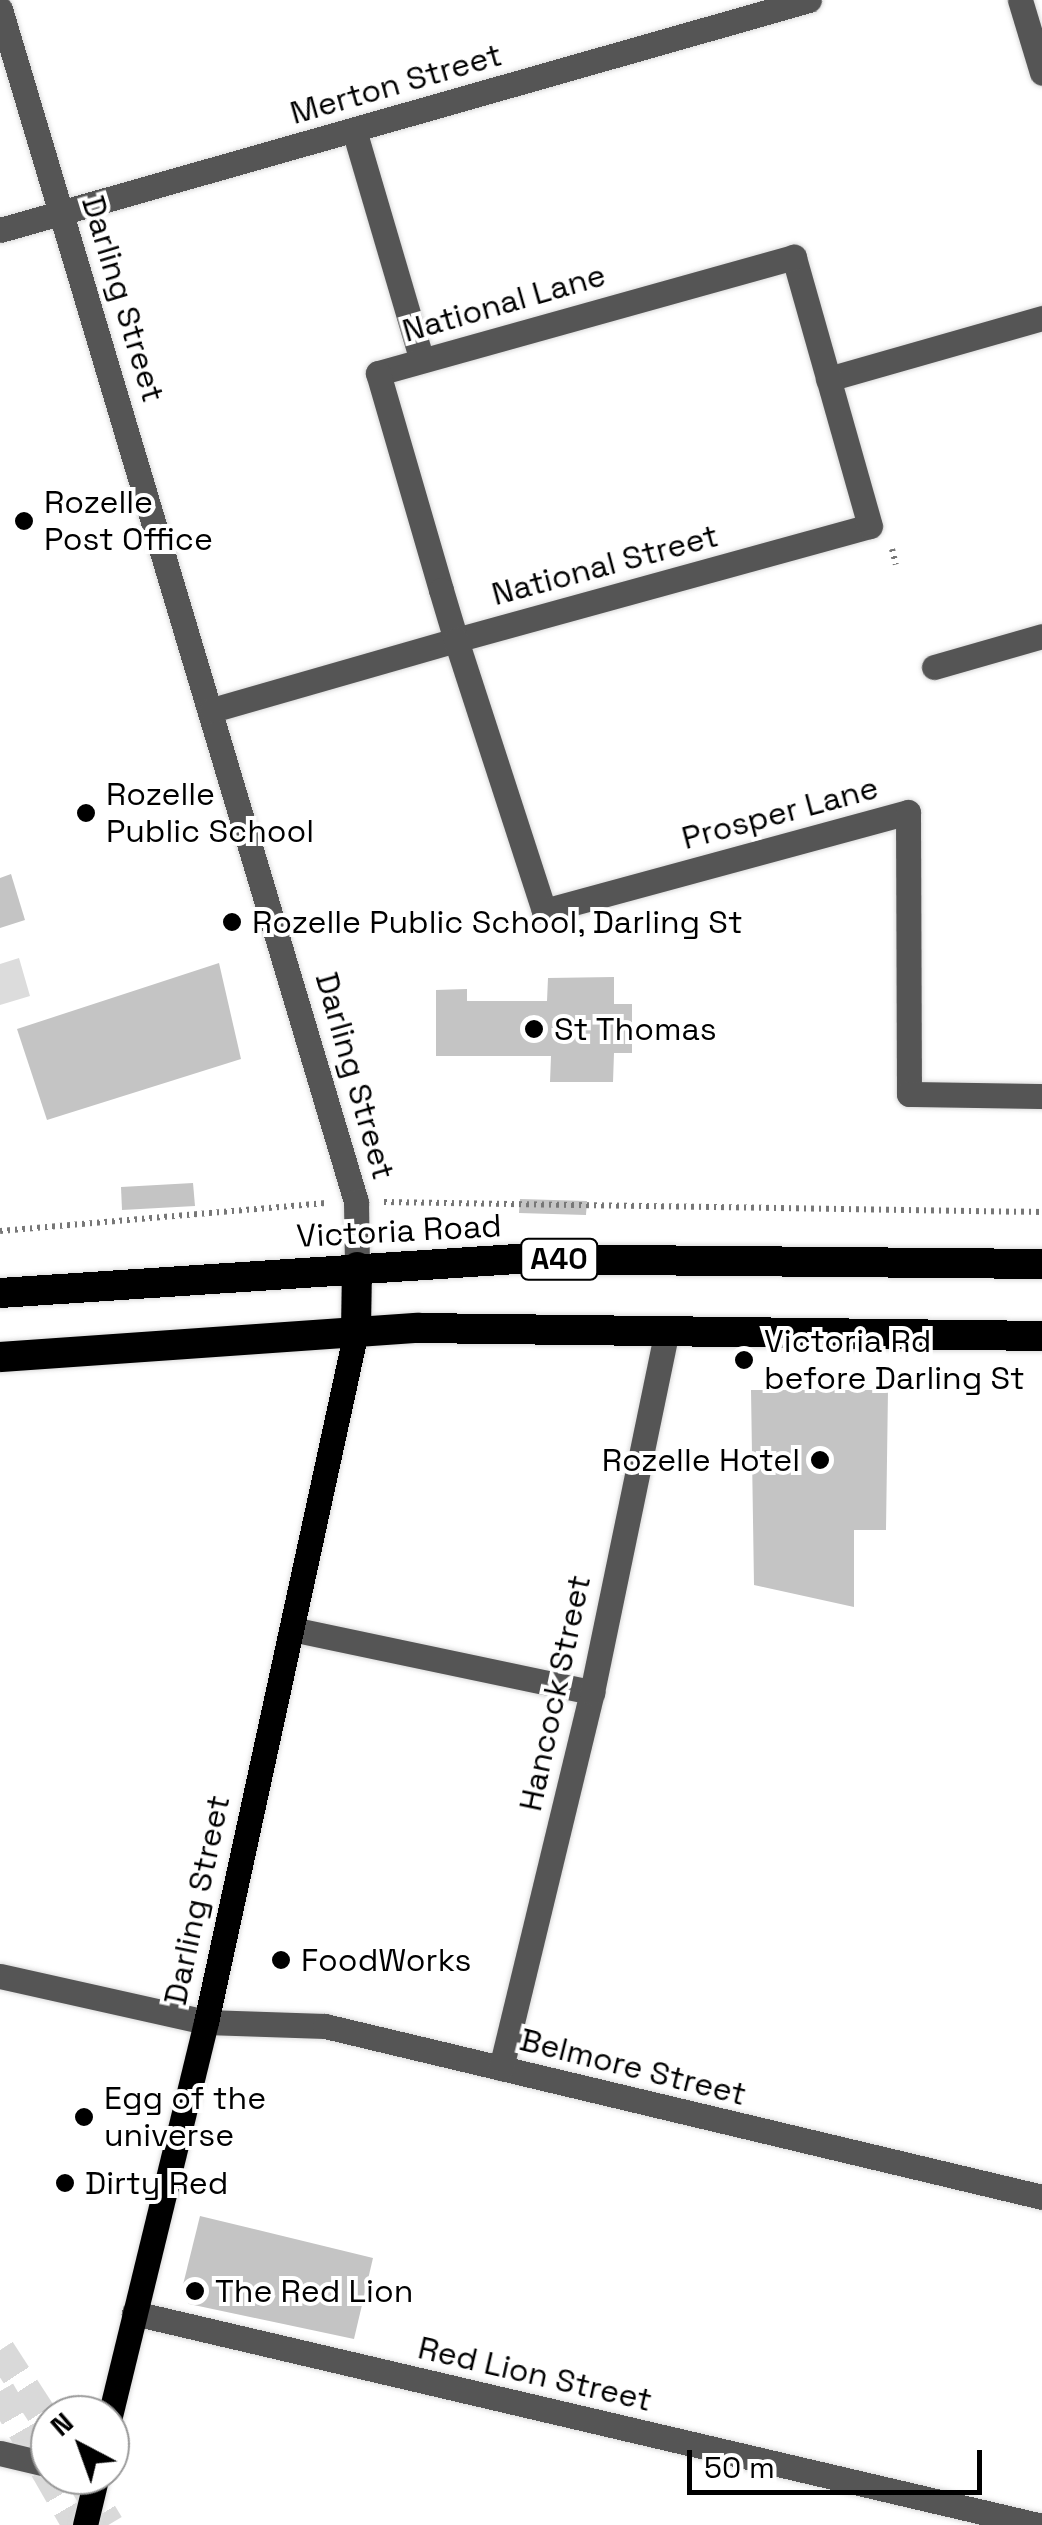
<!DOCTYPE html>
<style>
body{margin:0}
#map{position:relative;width:1042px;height:2525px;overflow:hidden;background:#fff;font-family:"Space Grotesk",sans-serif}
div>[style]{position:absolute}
.green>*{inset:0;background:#dcdcdc}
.building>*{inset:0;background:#c4c4c4}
.highway-tunnel>*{height:30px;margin-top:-15px;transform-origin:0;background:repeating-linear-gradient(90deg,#d9d9d9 0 30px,transparent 0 45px)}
.path>*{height:6px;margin-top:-3px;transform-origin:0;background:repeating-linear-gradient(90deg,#777 0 2.5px,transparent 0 7.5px)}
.roads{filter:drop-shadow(0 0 2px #dbdbdb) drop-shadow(0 0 2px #dbdbdb)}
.minor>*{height:25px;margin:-12.5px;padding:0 12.5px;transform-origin:12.5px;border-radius:12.5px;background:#555}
.major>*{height:25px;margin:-12.5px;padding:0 12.5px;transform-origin:12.5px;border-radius:12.5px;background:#000}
.highway>*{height:30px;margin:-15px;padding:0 15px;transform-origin:15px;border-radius:15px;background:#000}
.dots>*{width:28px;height:28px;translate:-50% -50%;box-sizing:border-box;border:5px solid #fff;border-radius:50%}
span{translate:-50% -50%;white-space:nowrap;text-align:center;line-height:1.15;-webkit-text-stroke:8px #fff;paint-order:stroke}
.shield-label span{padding:2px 8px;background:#fff;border:2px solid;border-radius:8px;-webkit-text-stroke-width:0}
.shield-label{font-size:30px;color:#000;font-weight:700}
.street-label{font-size:32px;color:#000}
.poi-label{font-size:32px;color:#000}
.left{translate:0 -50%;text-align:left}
.right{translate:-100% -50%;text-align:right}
.north{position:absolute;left:30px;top:2395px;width:100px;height:100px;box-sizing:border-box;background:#fff;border:2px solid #999;border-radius:50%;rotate:319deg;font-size:28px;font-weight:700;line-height:40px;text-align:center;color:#000}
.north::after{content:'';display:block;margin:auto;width:35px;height:45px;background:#000;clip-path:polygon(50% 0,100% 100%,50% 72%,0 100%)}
.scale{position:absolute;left:687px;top:2450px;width:295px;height:45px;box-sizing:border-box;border:5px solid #000;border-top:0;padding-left:12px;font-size:30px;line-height:35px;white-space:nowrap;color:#000;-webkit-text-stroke:8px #fff;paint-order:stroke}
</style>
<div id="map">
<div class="green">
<i style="clip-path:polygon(19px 958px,30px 996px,0 1005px,0 964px)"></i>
</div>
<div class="building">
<i style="clip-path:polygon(11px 874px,25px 920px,0 928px,0 878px)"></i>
<i style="clip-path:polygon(219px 963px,241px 1059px,47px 1120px,17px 1029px)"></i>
<i style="clip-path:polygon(614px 977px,614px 1004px,632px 1004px,632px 1053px,614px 1053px,613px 1082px,550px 1082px,551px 1056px,436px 1056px,436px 990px,467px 989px,467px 1001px,547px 1001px,548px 978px)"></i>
<i style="clip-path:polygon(193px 1183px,195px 1206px,122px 1210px,121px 1187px)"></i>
<i style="clip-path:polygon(520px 1199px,587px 1201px,586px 1215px,519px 1213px)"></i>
<i style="clip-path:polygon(751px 1390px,888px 1390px,886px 1530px,854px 1530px,854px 1607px,754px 1585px)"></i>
<i style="clip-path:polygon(200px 2216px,373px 2258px,354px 2339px,189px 2304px,181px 2293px)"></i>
</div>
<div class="highway-tunnel">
<i style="left:0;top:2350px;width:92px;rotate:57deg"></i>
<i style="left:0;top:2391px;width:155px;rotate:60.1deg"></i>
<i style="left:79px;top:2475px;width:58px;rotate:59deg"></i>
</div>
<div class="path">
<i style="left:892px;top:549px;width:16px;rotate:76deg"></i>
<i style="left:384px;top:1202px;width:658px;rotate:0.87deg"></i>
<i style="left:0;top:1231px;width:327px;rotate:-4.9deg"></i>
</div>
<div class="roads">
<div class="minor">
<i style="left:1020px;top:0;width:76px;rotate:73.2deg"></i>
<i style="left:0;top:9px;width:1245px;rotate:73.38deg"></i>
<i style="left:356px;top:1202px;width:65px;rotate:89.1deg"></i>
<i style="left:354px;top:130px;width:238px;rotate:73.6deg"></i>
<i style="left:0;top:230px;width:841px;rotate:-15.87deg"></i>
<i style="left:828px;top:379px;width:223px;rotate:-15.9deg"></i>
<i style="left:934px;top:667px;width:112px;rotate:-16deg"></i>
<i style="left:212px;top:710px;width:254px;rotate:-16deg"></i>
<i style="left:456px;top:640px;width:429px;rotate:-15.4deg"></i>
<i style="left:870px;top:526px;width:280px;rotate:-105.8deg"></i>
<i style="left:794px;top:257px;width:432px;rotate:164.4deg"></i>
<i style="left:378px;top:373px;width:226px;rotate:73.8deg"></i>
<i style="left:441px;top:590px;width:52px;rotate:73.3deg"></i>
<i style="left:456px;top:640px;width:285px;rotate:72deg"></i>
<i style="left:544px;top:911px;width:377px;rotate:-15.2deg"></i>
<i style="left:908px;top:812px;width:282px;rotate:89.8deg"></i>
<i style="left:909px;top:1094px;width:133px;rotate:0.9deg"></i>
<i style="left:292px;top:1629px;width:307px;rotate:11.9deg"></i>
<i style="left:0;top:1976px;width:211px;rotate:12.6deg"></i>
<i style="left:206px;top:2022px;width:119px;rotate:1.9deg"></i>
<i style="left:325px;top:2026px;width:737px;rotate:13.41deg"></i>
<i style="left:501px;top:2068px;width:387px;rotate:-76.4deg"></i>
<i style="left:592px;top:1692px;width:370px;rotate:-78.3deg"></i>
<i style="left:134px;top:2313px;width:929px;rotate:13.2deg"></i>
<i style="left:0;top:2453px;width:51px;rotate:13.5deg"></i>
</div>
<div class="major">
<i style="left:110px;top:2416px;width:406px;rotate:-76.3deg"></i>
<i style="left:206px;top:2022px;width:707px;rotate:-77.75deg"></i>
<i style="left:85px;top:2525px;width:51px;rotate:-76.5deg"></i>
</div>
<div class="highway">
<i style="left:0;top:1293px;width:517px;rotate:-3.77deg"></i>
<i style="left:516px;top:1259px;width:526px;rotate:0.54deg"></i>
<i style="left:356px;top:1331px;width:64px;rotate:-89.1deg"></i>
<i style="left:0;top:1357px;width:418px;rotate:-4deg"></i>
<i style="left:417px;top:1328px;width:625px;rotate:0.73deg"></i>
</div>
</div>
<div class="dots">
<i style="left:24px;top:521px;background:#000"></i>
<i style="left:86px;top:813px;background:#000"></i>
<i style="left:232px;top:922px;background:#000"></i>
<i style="left:534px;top:1029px;background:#000"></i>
<i style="left:744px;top:1360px;background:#000"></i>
<i style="left:820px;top:1460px;background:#000"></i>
<i style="left:281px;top:1960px;background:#000"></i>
<i style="left:84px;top:2117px;background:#000"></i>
<i style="left:65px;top:2183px;background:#000"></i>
<i style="left:195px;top:2291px;background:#000"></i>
</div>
<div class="shield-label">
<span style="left:559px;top:1259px">A40</span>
</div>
<div class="street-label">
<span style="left:396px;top:84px;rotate:-16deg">Merton Street</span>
<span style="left:123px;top:299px;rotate:73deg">Darling Street</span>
<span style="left:504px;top:303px;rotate:-16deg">National Lane</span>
<span style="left:605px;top:565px;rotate:-15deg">National Street</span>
<span style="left:780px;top:813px;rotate:-15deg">Prosper Lane</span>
<span style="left:355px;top:1076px;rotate:74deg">Darling Street</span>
<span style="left:399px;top:1231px;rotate:-3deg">Victoria Road</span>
<span style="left:555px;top:1693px;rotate:-78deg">Hancock Street</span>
<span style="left:197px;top:1900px;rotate:-78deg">Darling Street</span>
<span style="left:633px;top:2067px;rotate:14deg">Belmore Street</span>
<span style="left:535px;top:2374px;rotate:13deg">Red Lion Street</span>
</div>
<div class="poi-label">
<span class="left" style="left:44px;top:521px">Rozelle<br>Post Office</span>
<span class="left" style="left:106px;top:813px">Rozelle<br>Public School</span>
<span class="left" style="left:252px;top:922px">Rozelle Public School, Darling St</span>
<span class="left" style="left:554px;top:1029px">St Thomas</span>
<span class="left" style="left:764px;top:1360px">Victoria Rd<br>before Darling St</span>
<span class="right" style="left:800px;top:1460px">Rozelle Hotel</span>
<span class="left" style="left:301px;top:1960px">FoodWorks</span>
<span class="left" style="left:104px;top:2117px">Egg of the<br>universe</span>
<span class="left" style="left:85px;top:2183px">Dirty Red</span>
<span class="left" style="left:215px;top:2291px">The Red Lion</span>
</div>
<div class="north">N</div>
<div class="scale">50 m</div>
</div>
